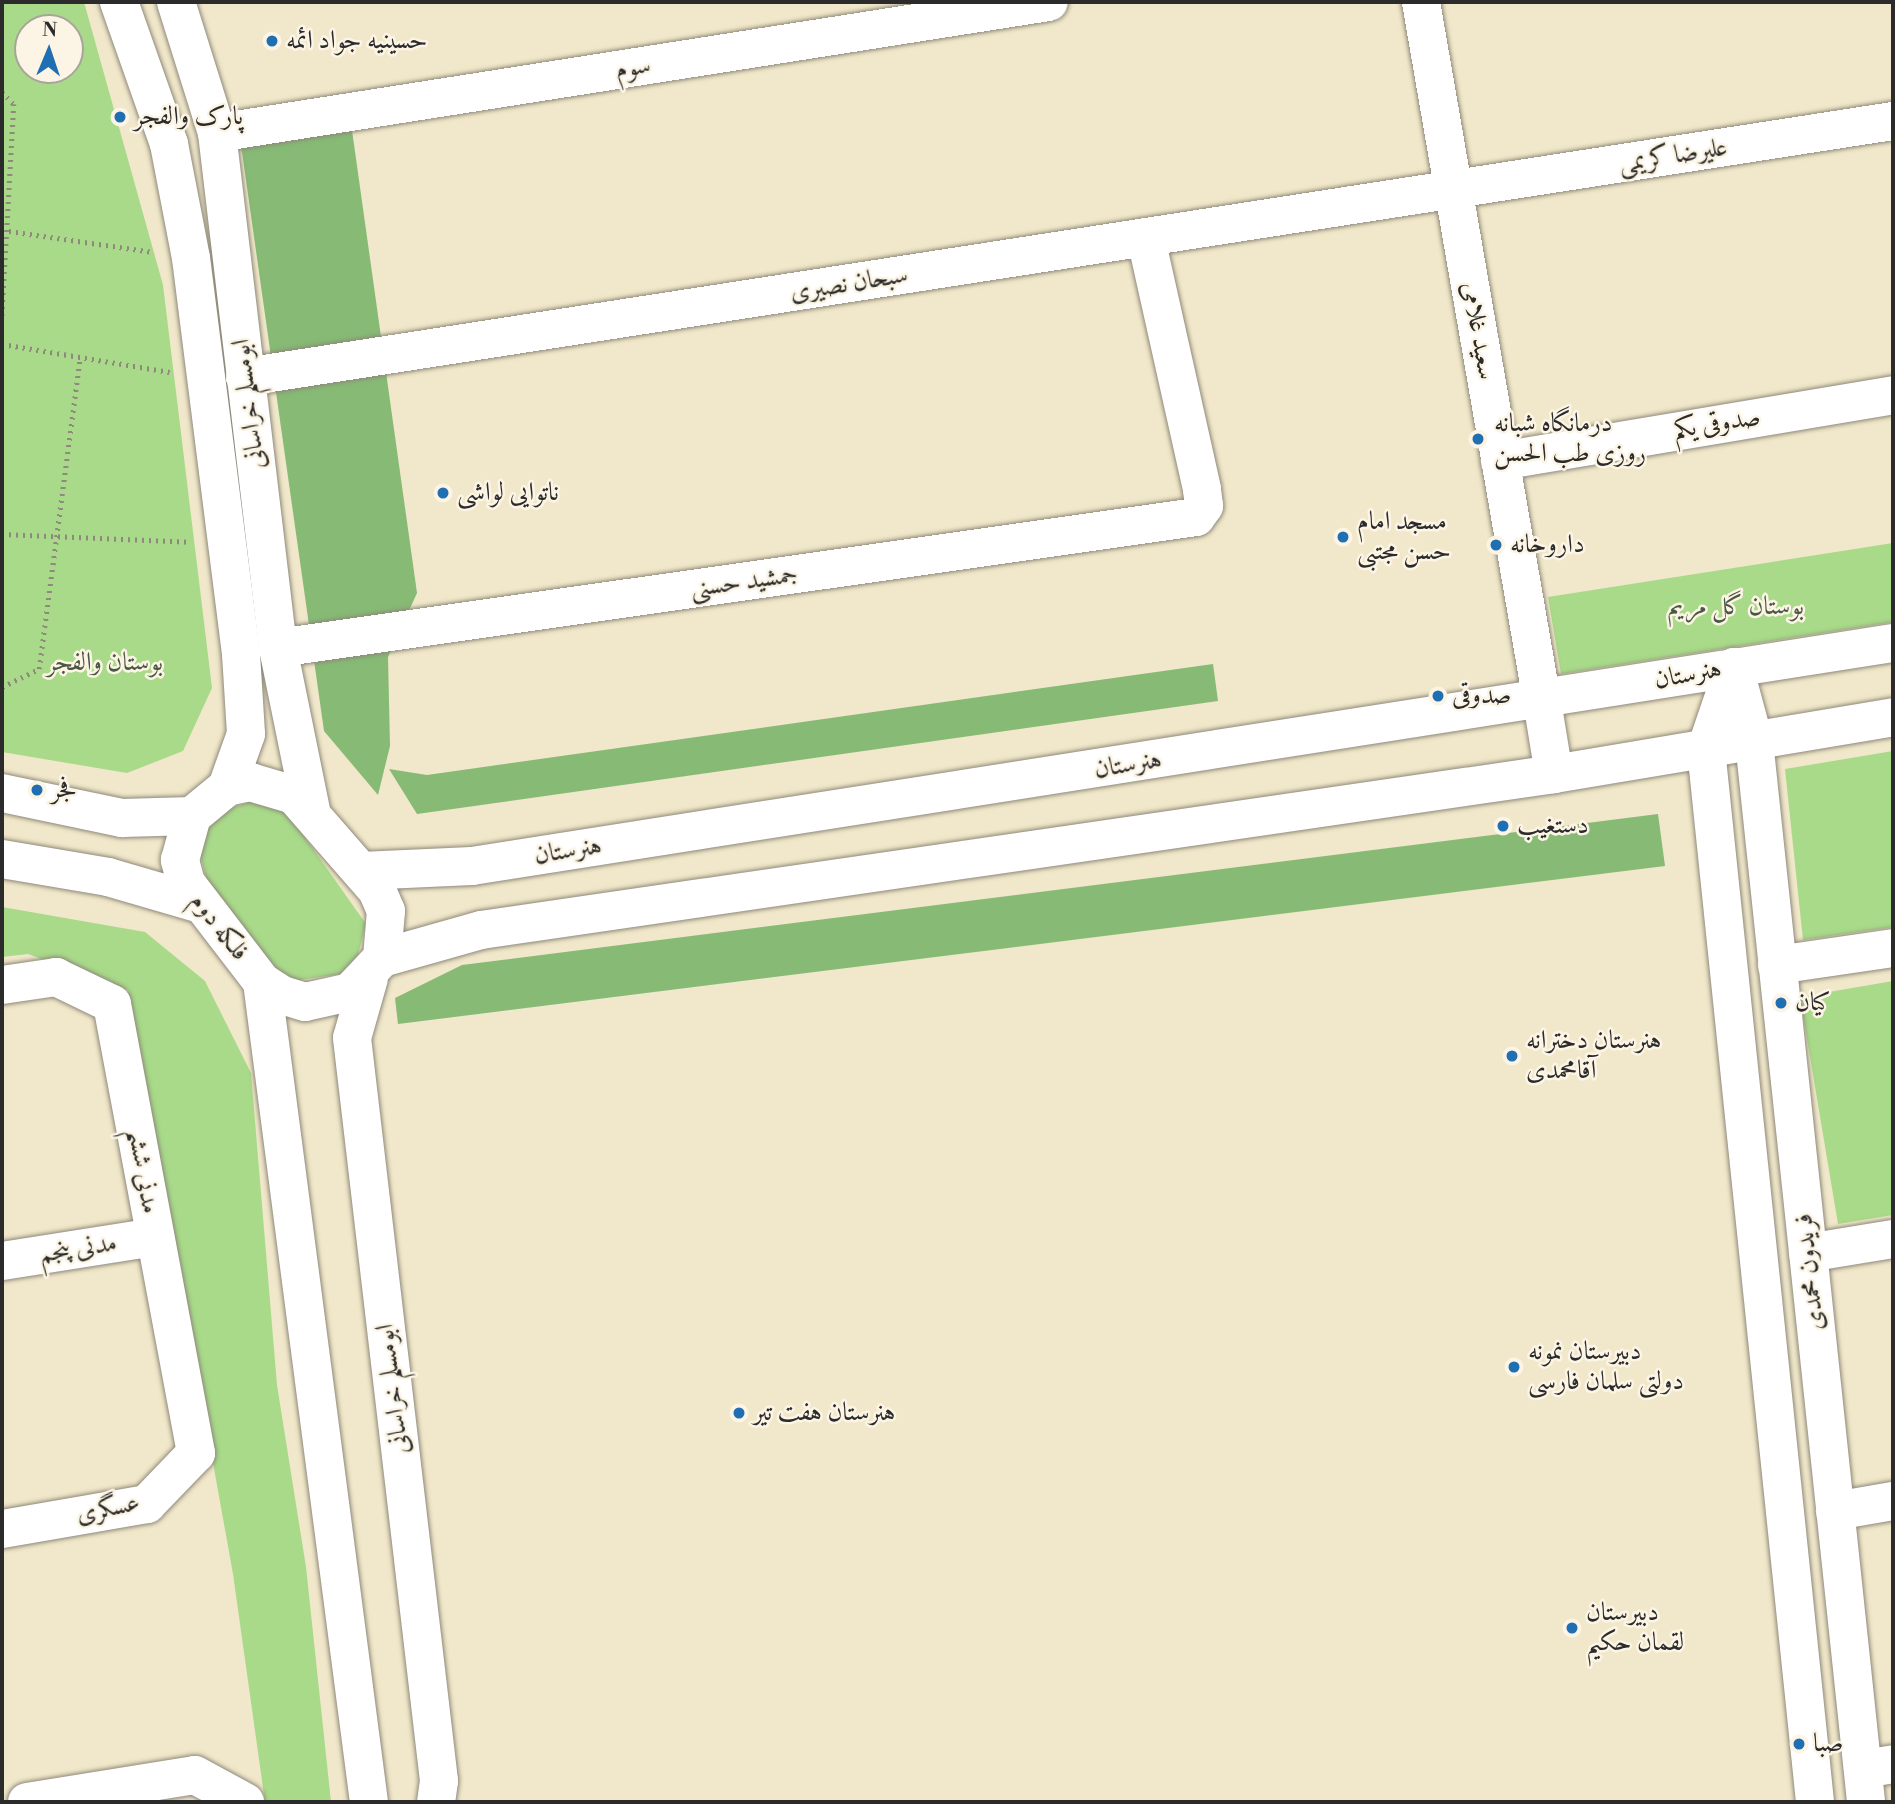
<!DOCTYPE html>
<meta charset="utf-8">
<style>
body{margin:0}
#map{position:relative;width:1895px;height:1804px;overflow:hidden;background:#f1e7ca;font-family:"Libre Bodoni",Amiri,serif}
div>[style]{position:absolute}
.green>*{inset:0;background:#a8da89}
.forest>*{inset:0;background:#86ba75}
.path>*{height:4.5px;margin-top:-2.25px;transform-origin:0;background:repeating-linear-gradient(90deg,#8e897a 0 2px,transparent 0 7px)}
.roads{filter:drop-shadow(0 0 2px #8e897a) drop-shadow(0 0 2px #8e897a)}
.minor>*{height:38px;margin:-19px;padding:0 19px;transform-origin:19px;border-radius:19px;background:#fff}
.secondary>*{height:38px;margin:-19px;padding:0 19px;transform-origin:19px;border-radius:19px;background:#fff}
.dots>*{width:19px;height:19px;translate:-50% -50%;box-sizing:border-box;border:4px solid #fcf5e5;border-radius:50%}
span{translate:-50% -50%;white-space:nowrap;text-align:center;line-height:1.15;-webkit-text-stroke:5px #fcf5e5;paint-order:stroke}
.poi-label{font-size:26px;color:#2b2b2b}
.left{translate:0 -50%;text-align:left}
.street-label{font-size:26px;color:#2b2b2b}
.park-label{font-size:26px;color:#4a5742}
.frame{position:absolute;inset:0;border:4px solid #2b2b2b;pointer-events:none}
.north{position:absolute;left:14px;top:14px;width:70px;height:70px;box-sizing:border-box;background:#fcf5e5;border:2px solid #a8a49b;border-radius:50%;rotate:2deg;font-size:19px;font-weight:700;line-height:28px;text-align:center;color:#2b2b2b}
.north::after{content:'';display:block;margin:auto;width:24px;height:32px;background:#1f6fb2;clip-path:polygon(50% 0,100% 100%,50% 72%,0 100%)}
</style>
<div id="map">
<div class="green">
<i style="clip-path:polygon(evenodd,2px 2px,84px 2px,163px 285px,212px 688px,183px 751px,127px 773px,2px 752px,2px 2px,28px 28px,70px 28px,70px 70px,28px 70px,28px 28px)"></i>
<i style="clip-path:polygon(1893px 543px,1893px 622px,1561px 674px,1548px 597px)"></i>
<i style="clip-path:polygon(1893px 751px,1893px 927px,1803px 940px,1785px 769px)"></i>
<i style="clip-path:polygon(255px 800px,285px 809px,366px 924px,356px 963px,340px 974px,287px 982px,210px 892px,199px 850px,206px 827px,223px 811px)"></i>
<i style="clip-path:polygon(2px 907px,145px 932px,205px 981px,251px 1073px,277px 1385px,306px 1567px,331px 1802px,265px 1802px,233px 1574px,128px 990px,28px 954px,2px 957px)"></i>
<i style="clip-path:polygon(1893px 981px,1893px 1215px,1838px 1224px,1800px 997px)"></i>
</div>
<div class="forest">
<i style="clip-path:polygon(350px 116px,417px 593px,388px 657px,390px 746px,378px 795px,324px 731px,239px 131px)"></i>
<i style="clip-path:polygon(1213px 664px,1218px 701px,417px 814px,389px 769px,427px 775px)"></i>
<i style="clip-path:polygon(1658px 814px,1665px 866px,398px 1024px,395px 998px,462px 965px)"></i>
</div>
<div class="path">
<i style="left:2px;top:92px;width:17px;rotate:45deg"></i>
<i style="left:14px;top:104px;width:215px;rotate:93.2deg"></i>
<i style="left:2px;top:230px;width:153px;rotate:8.3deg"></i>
<i style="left:2px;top:344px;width:170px;rotate:9.5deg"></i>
<i style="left:2px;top:534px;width:188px;rotate:2.4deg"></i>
<i style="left:2px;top:687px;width:41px;rotate:-25.9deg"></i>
<i style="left:39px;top:669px;width:315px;rotate:-82.5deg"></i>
</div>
<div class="roads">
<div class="minor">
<i style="left:1421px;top:2px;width:709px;rotate:80.18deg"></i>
<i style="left:217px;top:133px;width:842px;rotate:-8.95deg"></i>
<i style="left:245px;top:377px;width:1668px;rotate:-8.83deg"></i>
<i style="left:1500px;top:461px;width:399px;rotate:-9.5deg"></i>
<i style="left:278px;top:648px;width:927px;rotate:-8.12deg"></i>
<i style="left:1196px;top:517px;width:14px;rotate:-54deg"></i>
<i style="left:1204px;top:506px;width:17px;rotate:-97deg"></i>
<i style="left:1202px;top:489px;width:257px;rotate:-102.6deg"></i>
<i style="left:1777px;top:965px;width:117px;rotate:-8.3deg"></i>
<i style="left:2px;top:985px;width:55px;rotate:-8.4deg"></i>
<i style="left:56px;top:977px;width:62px;rotate:25.7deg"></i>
<i style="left:112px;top:1004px;width:457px;rotate:79.4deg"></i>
<i style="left:196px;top:1453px;width:71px;rotate:133.9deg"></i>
<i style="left:147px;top:1504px;width:147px;rotate:170.2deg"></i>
<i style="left:1808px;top:1253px;width:86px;rotate:-9.4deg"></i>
<i style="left:2px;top:1261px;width:155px;rotate:-8.9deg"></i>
<i style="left:1835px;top:1511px;width:59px;rotate:-9.8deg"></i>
<i style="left:1863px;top:1769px;width:30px;rotate:-9deg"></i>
<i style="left:27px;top:1802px;width:170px;rotate:-9.1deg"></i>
<i style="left:195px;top:1775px;width:57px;rotate:28.4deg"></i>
</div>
<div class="secondary">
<i style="left:119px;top:2px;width:151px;rotate:70.6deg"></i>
<i style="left:169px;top:144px;width:116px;rotate:79.1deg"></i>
<i style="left:191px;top:258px;width:399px;rotate:82.8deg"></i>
<i style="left:241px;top:654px;width:80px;rotate:86.4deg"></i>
<i style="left:246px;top:734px;width:56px;rotate:109.7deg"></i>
<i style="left:176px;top:2px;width:137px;rotate:72.6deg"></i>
<i style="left:217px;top:133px;width:519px;rotate:83.24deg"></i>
<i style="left:278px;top:648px;width:165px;rotate:78.5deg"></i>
<i style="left:1734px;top:667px;width:87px;rotate:108.9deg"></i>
<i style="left:1706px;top:749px;width:1059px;rotate:84.09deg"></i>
<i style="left:1734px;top:667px;width:77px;rotate:74.9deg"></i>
<i style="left:1754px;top:741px;width:1067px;rotate:83.97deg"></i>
<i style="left:1542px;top:701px;width:74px;rotate:80.7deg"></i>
<i style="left:250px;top:782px;width:46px;rotate:16.5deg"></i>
<i style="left:294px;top:795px;width:126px;rotate:48.9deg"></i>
<i style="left:377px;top:890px;width:23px;rotate:67deg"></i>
<i style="left:386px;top:911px;width:47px;rotate:94.9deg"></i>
<i style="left:382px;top:958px;width:47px;rotate:133.3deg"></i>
<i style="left:350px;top:992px;width:46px;rotate:167.5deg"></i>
<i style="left:305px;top:1002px;width:24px;rotate:-163deg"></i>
<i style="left:282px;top:995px;width:24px;rotate:-147deg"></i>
<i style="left:262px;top:982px;width:125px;rotate:-127.5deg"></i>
<i style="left:186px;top:883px;width:24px;rotate:-105deg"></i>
<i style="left:180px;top:860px;width:46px;rotate:-74.7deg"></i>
<i style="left:192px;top:816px;width:45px;rotate:-39.6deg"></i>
<i style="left:227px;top:787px;width:24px;rotate:-12deg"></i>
<i style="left:2px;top:793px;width:123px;rotate:11.8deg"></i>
<i style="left:122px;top:818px;width:70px;rotate:-1.6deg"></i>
<i style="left:2px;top:859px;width:108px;rotate:9.6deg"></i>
<i style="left:108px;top:877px;width:93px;rotate:16.3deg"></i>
<i style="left:361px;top:871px;width:111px;rotate:-2.6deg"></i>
<i style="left:472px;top:866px;width:1438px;rotate:-8.92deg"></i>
<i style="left:382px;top:958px;width:103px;rotate:-15.8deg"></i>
<i style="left:481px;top:930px;width:1084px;rotate:-8.27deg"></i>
<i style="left:1554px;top:774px;width:344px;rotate:-9.5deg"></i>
<i style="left:369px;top:978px;width:62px;rotate:105.8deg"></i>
<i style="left:352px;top:1038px;width:748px;rotate:83.32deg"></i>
<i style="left:439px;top:1781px;width:21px;rotate:98deg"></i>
<i style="left:262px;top:982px;width:827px;rotate:82.57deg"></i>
</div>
</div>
<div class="dots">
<i style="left:272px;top:41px;background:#1f6fb2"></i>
<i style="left:120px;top:117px;background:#1f6fb2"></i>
<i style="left:1478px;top:439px;background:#1f6fb2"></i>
<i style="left:443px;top:493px;background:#1f6fb2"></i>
<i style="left:1343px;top:537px;background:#1f6fb2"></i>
<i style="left:1496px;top:545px;background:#1f6fb2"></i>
<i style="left:1438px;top:696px;background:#1f6fb2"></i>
<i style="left:37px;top:790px;background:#1f6fb2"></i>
<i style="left:1503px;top:826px;background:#1f6fb2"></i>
<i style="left:1781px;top:1003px;background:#1f6fb2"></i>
<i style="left:1512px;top:1056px;background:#1f6fb2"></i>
<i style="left:1514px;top:1367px;background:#1f6fb2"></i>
<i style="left:739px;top:1413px;background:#1f6fb2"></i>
<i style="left:1572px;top:1628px;background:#1f6fb2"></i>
<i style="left:1799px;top:1744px;background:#1f6fb2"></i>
</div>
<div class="poi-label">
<span class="left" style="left:286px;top:41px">حسینیه جواد ائمه</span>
<span class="left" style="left:134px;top:117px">پارک والفجر</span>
<span class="left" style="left:1494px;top:439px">درمانگاه شبانه<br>روزی طب الحسن</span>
<span class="left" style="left:457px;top:493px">ناتوایی لواشی</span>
<span class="left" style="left:1357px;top:537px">مسجد امام<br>حسن مجتبی</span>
<span class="left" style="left:1510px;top:545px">داروخانه</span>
<span class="left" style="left:1452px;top:696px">صدوقی</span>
<span class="left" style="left:51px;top:790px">فجر</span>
<span class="left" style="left:1517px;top:826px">دستغیب</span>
<span class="left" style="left:1795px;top:1003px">کیان</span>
<span class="left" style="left:1526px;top:1056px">هنرستان دخترانه<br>آقامحمدی</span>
<span class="left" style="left:1528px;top:1367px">دبیرستان نمونه<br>دولتی سلمان فارسی</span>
<span class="left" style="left:753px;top:1413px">هنرستان هفت تیر</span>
<span class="left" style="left:1586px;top:1628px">دبیرستان<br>لقمان حکیم</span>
<span class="left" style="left:1813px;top:1744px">صبا</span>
</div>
<div class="street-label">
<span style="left:633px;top:68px;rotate:-9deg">سوم</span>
<span style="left:1673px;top:156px;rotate:-9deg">علیرضا کریمی</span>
<span style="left:849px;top:284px;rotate:-9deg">سبحان نصیری</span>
<span style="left:1478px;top:331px;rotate:80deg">سعید غلامی</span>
<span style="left:249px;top:404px;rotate:-97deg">ابومسلم خراسانی</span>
<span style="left:1717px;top:424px;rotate:-9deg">صدوقی یکم</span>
<span style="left:744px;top:582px;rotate:-8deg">جمشید حسنی</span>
<span style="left:1688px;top:675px;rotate:-10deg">هنرستان</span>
<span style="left:1128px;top:765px;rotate:-9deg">هنرستان</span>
<span style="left:568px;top:851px;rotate:-9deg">هنرستان</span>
<span style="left:219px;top:927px;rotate:52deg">فلکه دوم</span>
<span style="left:143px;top:1171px;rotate:80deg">مدنی ششم</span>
<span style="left:78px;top:1249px;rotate:-9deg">مدنی پنجم</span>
<span style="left:1810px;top:1272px;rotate:-96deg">فریدون محمدی</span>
<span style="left:393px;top:1389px;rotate:-97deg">ابومسلم خراسانی</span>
<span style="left:108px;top:1509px;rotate:-12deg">عسگری</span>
</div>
<div class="park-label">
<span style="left:1736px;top:607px">بوستان گل مریم</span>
<span style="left:105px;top:663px">بوستان والفجر</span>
</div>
<div class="frame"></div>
<div class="north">N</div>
</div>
